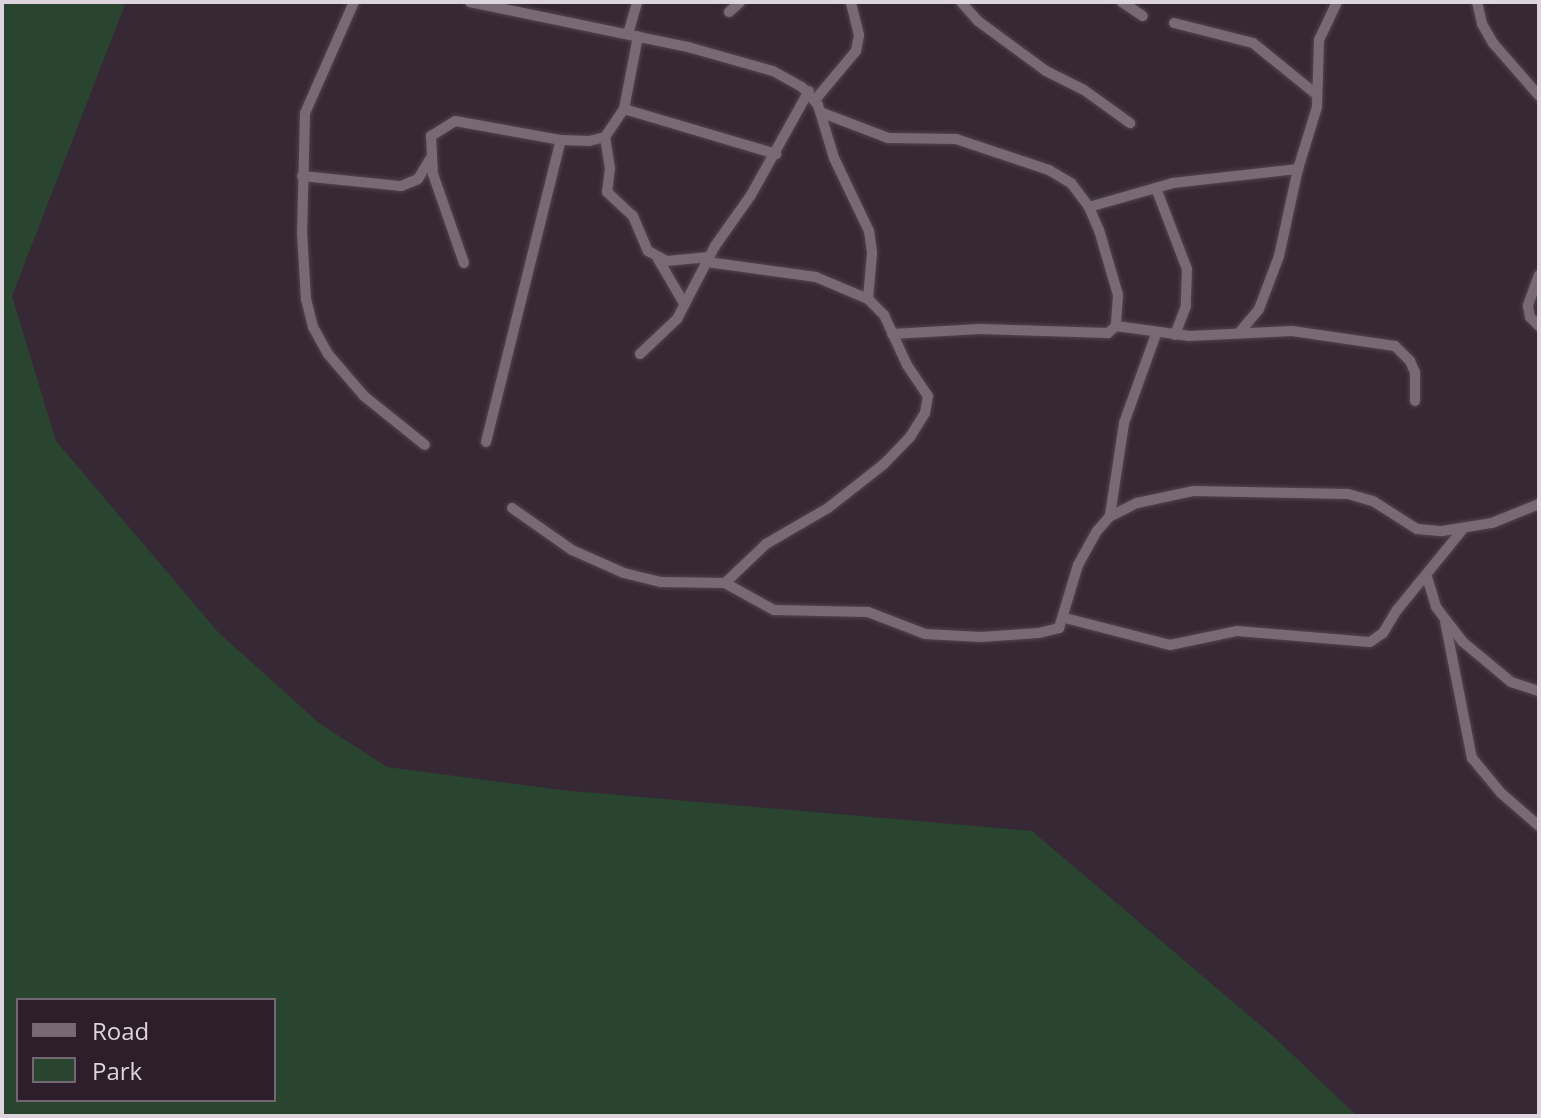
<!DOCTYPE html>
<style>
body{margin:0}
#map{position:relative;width:1541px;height:1118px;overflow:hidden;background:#362835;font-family:"Open Sans",sans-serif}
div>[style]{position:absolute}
.green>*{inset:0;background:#29452f}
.roads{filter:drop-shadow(0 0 2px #4f444e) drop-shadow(0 0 2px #4f444e)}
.minor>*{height:10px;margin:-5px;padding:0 5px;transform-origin:5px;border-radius:5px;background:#796977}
span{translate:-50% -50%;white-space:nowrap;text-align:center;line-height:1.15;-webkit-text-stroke:6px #2c1e2b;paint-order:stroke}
.frame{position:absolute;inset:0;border:4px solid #ded4dd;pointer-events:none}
.legend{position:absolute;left:16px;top:998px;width:260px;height:104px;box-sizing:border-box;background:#2c1e2b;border:2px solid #736772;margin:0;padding:10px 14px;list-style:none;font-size:24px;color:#ded4dd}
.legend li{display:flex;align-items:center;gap:16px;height:40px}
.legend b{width:40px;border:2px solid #736772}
</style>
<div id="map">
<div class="green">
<i style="clip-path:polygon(evenodd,2px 2px,126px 2px,12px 296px,56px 441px,218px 632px,319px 723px,387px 767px,561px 790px,1032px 831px,1273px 1036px,1357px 1116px,2px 1116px,2px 2px,18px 1000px,274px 1000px,274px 1100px,18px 1100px,18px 1000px)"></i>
</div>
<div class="roads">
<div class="minor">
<i style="left:354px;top:2px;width:121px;rotate:113.8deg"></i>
<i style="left:305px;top:113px;width:119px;rotate:91.4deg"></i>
<i style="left:302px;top:232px;width:67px;rotate:86.6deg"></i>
<i style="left:306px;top:299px;width:29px;rotate:76deg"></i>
<i style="left:313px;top:327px;width:31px;rotate:61deg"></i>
<i style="left:328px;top:354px;width:55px;rotate:49.4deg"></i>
<i style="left:364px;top:396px;width:78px;rotate:38.8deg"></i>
<i style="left:470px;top:2px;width:223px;rotate:11.7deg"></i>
<i style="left:688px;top:47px;width:88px;rotate:15.8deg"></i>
<i style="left:773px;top:71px;width:33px;rotate:29deg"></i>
<i style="left:802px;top:87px;width:24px;rotate:48deg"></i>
<i style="left:818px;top:105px;width:55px;rotate:73.2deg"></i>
<i style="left:834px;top:158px;width:81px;rotate:64.4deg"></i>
<i style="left:869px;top:231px;width:22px;rotate:82deg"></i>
<i style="left:872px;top:253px;width:46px;rotate:95deg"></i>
<i style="left:961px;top:2px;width:25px;rotate:48deg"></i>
<i style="left:978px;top:21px;width:84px;rotate:36.3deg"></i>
<i style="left:1046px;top:71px;width:42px;rotate:26.6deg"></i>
<i style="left:1084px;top:90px;width:57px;rotate:35.7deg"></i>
<i style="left:1122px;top:2px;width:25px;rotate:34deg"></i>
<i style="left:1477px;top:2px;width:23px;rotate:77deg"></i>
<i style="left:1482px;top:24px;width:22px;rotate:60deg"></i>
<i style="left:1493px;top:43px;width:70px;rotate:49deg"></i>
<i style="left:729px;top:12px;width:15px;rotate:-42deg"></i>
<i style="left:1174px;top:23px;width:81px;rotate:14.2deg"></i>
<i style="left:1253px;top:43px;width:82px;rotate:39.1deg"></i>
<i style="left:628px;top:34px;width:33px;rotate:-74deg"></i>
<i style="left:815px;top:100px;width:64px;rotate:-50.1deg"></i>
<i style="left:856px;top:51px;width:16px;rotate:-79deg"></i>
<i style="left:859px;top:35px;width:34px;rotate:-104deg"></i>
<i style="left:624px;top:109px;width:159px;rotate:16.5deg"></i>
<i style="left:820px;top:112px;width:73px;rotate:20.9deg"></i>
<i style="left:888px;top:138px;width:68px;rotate:0.8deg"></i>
<i style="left:956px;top:139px;width:98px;rotate:18.4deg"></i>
<i style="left:1049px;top:170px;width:26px;rotate:31deg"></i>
<i style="left:1071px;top:183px;width:30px;rotate:53deg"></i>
<i style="left:1089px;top:207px;width:25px;rotate:67deg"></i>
<i style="left:1099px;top:230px;width:68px;rotate:73.7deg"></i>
<i style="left:1118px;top:295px;width:31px;rotate:94deg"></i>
<i style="left:1116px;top:326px;width:11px;rotate:139deg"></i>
<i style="left:1108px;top:333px;width:128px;rotate:-178.2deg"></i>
<i style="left:980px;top:329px;width:88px;rotate:176.7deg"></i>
<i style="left:605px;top:137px;width:31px;rotate:81deg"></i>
<i style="left:610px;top:168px;width:24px;rotate:97deg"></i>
<i style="left:607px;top:192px;width:35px;rotate:43deg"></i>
<i style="left:633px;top:216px;width:38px;rotate:67deg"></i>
<i style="left:648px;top:251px;width:21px;rotate:28deg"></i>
<i style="left:667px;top:261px;width:42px;rotate:-5.4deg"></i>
<i style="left:302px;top:176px;width:100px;rotate:5.8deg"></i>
<i style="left:401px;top:186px;width:18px;rotate:-22deg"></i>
<i style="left:418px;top:179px;width:23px;rotate:-59deg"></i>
<i style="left:1156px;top:188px;width:87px;rotate:69.1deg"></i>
<i style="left:1187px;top:269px;width:37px;rotate:92deg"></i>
<i style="left:1186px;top:306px;width:31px;rotate:111deg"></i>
<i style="left:1089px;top:207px;width:87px;rotate:-15.9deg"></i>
<i style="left:1173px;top:183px;width:126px;rotate:-6.4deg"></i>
<i style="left:658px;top:259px;width:53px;rotate:59.6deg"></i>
<i style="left:707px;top:262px;width:110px;rotate:7.8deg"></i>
<i style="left:816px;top:277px;width:56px;rotate:22.9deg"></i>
<i style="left:868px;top:299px;width:23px;rotate:45deg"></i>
<i style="left:884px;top:315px;width:55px;rotate:65.3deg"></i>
<i style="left:907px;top:365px;width:37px;rotate:56deg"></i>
<i style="left:928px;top:396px;width:17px;rotate:100deg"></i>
<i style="left:925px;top:413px;width:28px;rotate:122deg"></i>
<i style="left:910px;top:437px;width:37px;rotate:134deg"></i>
<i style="left:884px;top:464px;width:71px;rotate:141.8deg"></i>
<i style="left:828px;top:508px;width:72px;rotate:149.9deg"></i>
<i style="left:766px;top:544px;width:57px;rotate:136.4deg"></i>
<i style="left:464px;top:263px;width:94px;rotate:-109.2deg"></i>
<i style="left:433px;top:174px;width:38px;rotate:-93deg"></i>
<i style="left:431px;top:136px;width:28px;rotate:-32deg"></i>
<i style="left:455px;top:121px;width:108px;rotate:10.2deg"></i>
<i style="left:561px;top:140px;width:28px;rotate:2deg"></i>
<i style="left:589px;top:141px;width:16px;rotate:-14deg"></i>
<i style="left:605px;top:137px;width:34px;rotate:-56deg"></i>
<i style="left:624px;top:109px;width:74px;rotate:-79.1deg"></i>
<i style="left:1539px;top:275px;width:33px;rotate:110deg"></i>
<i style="left:1528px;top:306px;width:11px;rotate:80deg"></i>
<i style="left:1530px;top:317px;width:13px;rotate:45deg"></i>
<i style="left:1116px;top:326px;width:74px;rotate:7.8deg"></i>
<i style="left:1189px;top:336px;width:103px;rotate:-2.8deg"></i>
<i style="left:1292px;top:331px;width:104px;rotate:8.3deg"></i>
<i style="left:1395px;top:346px;width:21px;rotate:45deg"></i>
<i style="left:1410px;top:361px;width:12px;rotate:66deg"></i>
<i style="left:1415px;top:372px;width:29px;rotate:90deg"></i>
<i style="left:1239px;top:333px;width:31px;rotate:-50deg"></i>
<i style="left:1259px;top:309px;width:57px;rotate:-69.3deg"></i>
<i style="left:1279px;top:256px;width:89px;rotate:-77.7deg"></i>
<i style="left:1298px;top:169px;width:65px;rotate:-73deg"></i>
<i style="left:1317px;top:107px;width:67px;rotate:-88.3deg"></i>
<i style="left:1319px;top:40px;width:42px;rotate:-64.7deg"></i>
<i style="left:640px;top:354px;width:51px;rotate:-43.4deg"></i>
<i style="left:677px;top:319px;width:82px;rotate:-62.5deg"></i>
<i style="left:715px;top:246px;width:62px;rotate:-54.8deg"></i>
<i style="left:751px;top:195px;width:119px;rotate:-60.9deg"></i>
<i style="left:486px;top:442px;width:311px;rotate:-76.1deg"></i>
<i style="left:512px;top:508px;width:73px;rotate:35deg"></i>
<i style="left:572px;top:550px;width:57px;rotate:23.9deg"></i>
<i style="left:624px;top:573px;width:38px;rotate:14deg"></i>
<i style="left:661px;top:582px;width:64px;rotate:0.9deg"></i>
<i style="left:725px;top:583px;width:56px;rotate:28.9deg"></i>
<i style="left:774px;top:610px;width:94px;rotate:1.2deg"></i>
<i style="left:868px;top:612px;width:61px;rotate:21.1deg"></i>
<i style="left:925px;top:634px;width:56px;rotate:3.1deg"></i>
<i style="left:981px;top:637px;width:58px;rotate:-3.9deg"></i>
<i style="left:1039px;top:633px;width:21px;rotate:-14deg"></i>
<i style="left:1059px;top:628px;width:66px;rotate:-73.2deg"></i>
<i style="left:1078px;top:565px;width:39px;rotate:-61deg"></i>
<i style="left:1097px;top:531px;width:18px;rotate:-49deg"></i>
<i style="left:1109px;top:517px;width:31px;rotate:-27deg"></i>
<i style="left:1137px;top:503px;width:57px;rotate:-12.1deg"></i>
<i style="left:1193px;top:491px;width:155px;rotate:1.1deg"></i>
<i style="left:1348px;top:494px;width:26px;rotate:16deg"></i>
<i style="left:1373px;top:501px;width:52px;rotate:32.5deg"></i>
<i style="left:1417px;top:529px;width:25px;rotate:5deg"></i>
<i style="left:1442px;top:531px;width:51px;rotate:-9.1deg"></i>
<i style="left:1492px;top:523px;width:51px;rotate:-22deg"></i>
<i style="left:1110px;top:515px;width:93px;rotate:-81.3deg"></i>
<i style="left:1124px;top:423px;width:95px;rotate:-70.2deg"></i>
<i style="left:1427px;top:577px;width:31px;rotate:73deg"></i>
<i style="left:1436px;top:607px;width:44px;rotate:52.4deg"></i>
<i style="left:1463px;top:642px;width:62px;rotate:39.8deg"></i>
<i style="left:1511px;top:682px;width:29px;rotate:18deg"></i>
<i style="left:1065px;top:618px;width:108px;rotate:14.4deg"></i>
<i style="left:1170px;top:645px;width:68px;rotate:-11.8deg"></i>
<i style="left:1237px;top:631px;width:133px;rotate:4.7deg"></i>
<i style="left:1370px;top:642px;width:16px;rotate:-35deg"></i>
<i style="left:1383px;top:633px;width:27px;rotate:-59deg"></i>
<i style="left:1397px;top:610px;width:104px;rotate:-50.8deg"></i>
<i style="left:1445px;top:621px;width:140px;rotate:78.9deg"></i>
<i style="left:1472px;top:758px;width:45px;rotate:50.4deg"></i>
<i style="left:1501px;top:793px;width:50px;rotate:41deg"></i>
</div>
</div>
<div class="frame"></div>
<ul class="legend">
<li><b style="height:10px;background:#796977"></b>Road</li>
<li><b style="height:22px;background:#29452f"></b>Park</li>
</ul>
</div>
